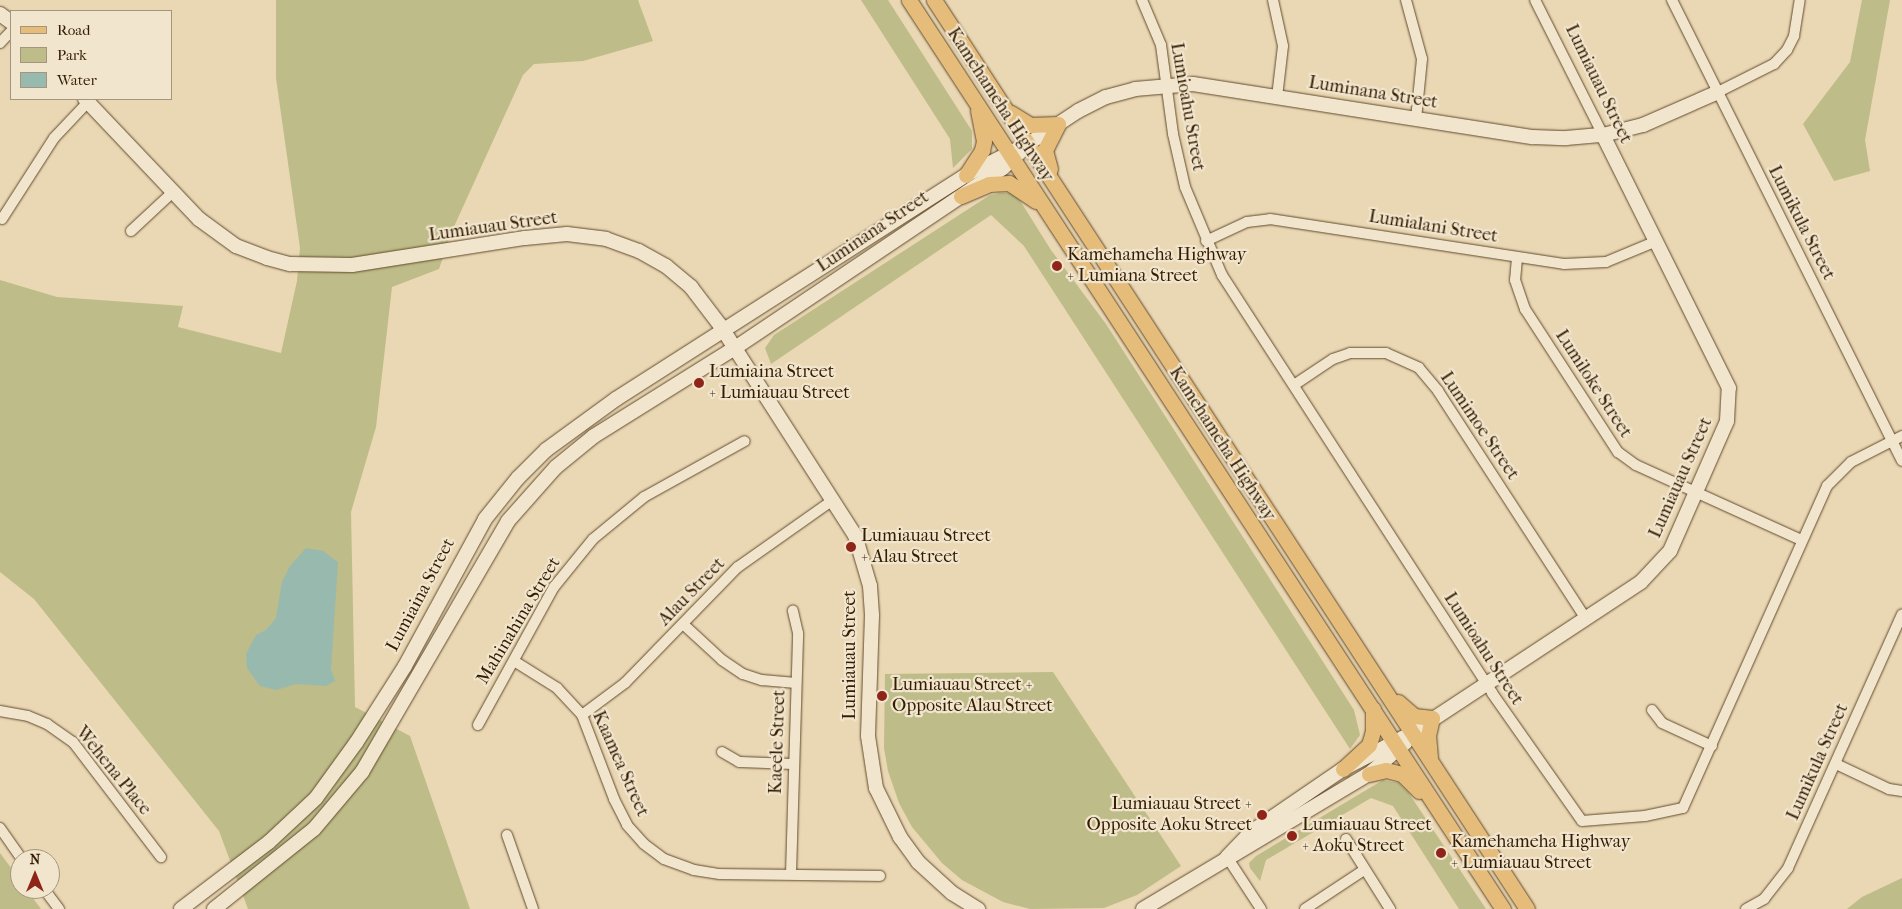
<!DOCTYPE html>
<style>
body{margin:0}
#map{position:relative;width:1902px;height:909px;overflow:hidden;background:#ead7b3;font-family:"IM FELL French Canon",serif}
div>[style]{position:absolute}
.green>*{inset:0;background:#bebc88}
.water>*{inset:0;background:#98b9ae}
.roads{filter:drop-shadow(0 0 1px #614b2d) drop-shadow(0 0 1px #614b2d)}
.street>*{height:10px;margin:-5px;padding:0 5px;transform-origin:5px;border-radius:5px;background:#f1e5ce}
.secondary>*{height:14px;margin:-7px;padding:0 7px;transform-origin:7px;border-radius:7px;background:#f1e5ce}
.primary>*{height:15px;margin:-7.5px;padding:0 7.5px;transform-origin:7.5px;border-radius:7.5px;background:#e5bc7a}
.dots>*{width:14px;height:14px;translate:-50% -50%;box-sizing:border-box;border:2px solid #f1e5ce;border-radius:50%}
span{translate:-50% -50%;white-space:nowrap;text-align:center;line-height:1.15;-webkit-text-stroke:4.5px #f1e5ce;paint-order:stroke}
.street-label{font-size:18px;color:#331c00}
.poi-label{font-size:18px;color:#331c00}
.left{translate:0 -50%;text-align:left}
.right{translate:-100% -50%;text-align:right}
.legend{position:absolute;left:10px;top:10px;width:162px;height:90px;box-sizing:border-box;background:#f1e5ce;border:1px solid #a5957c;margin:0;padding:6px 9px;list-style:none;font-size:15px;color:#331c00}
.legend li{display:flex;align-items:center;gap:10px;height:25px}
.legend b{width:25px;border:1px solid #a5957c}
.north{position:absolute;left:10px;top:849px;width:50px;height:50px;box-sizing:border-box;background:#f1e5ce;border:1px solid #a5957c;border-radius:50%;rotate:0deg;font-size:14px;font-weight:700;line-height:20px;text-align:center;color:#331c00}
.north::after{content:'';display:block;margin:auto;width:18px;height:22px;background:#8f2418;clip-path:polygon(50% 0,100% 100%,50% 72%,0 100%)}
</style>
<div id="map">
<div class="green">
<i style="clip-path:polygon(276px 0,638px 0,653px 41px,583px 61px,534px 64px,523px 75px,452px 231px,439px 269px,392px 287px,376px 427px,351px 512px,355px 707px,410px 736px,470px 909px,248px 909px,219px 831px,34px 599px,0 572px,0 280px,57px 297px,183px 306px,178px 327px,281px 353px,297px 281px,300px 248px,276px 78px)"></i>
<i style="clip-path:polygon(861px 0,888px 0,972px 131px,972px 149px,953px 168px,950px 139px)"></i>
<i style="clip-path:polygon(1862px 0,1890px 0,1865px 140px,1870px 171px,1834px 181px,1803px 124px,1850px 62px)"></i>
<i style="clip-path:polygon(1000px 193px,1012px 193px,1019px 199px,1051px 250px,1106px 324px,1354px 710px,1360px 735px,1350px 749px,1024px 246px,991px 215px,771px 364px,765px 348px,774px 335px,990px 195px)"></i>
<i style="clip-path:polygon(1053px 672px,1181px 866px,1137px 895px,1104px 908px,1030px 909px,1003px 902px,962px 880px,942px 863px,912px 827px,899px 803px,888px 771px,884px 748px,885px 674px)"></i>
<i style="clip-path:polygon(1383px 780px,1399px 783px,1408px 792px,1486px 909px,1459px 909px,1393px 806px,1371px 798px,1266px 860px,1260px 881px,1250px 868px,1249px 863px,1256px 856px)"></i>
<i style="clip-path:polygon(0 853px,20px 880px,20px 889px,26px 889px,41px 909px,0 909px)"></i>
<i style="clip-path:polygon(1902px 878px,1902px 909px,1847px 909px,1862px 897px)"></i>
</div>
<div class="water">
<i style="clip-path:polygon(306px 548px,323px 551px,338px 562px,331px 669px,335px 681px,326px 686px,296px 684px,276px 690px,260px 686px,247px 668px,246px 654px,256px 635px,266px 630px,276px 618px,282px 582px,290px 566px)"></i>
</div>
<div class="roads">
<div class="street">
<i style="left:1142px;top:0;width:49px;rotate:67.1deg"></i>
<i style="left:1161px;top:45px;width:90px;rotate:82.3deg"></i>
<i style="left:1173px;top:134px;width:54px;rotate:77.2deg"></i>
<i style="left:1185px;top:187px;width:95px;rotate:67.2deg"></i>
<i style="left:1222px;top:275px;width:498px;rotate:57.1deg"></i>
<i style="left:1492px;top:693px;width:156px;rotate:54.9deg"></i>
<i style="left:1582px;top:821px;width:63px;rotate:-4.5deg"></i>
<i style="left:1645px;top:816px;width:39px;rotate:-12deg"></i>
<i style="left:1683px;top:808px;width:353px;rotate:-65.9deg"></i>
<i style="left:1827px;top:486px;width:34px;rotate:-45deg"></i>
<i style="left:1851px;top:462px;width:57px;rotate:-27deg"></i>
<i style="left:1273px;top:0;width:47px;rotate:77.7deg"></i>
<i style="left:1283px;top:46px;width:51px;rotate:96.7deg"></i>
<i style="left:1406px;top:0;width:61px;rotate:74.8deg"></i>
<i style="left:1422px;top:59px;width:60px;rotate:95.7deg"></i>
<i style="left:1535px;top:0;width:151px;rotate:63.3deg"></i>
<i style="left:1672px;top:0;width:515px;rotate:63.48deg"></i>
<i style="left:0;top:43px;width:16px;rotate:-47deg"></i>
<i style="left:1718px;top:92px;width:63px;rotate:-26.6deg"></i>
<i style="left:1774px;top:64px;width:19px;rotate:-47deg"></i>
<i style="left:1787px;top:50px;width:16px;rotate:-63deg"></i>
<i style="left:1794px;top:36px;width:36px;rotate:-81deg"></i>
<i style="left:2px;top:219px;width:96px;rotate:-57.3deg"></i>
<i style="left:54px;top:138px;width:50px;rotate:-46.6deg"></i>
<i style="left:131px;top:231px;width:57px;rotate:-42.9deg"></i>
<i style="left:1206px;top:241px;width:45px;rotate:-24.9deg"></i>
<i style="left:1247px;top:222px;width:23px;rotate:-7deg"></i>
<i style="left:1270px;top:219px;width:297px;rotate:8.7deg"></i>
<i style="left:1564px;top:264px;width:42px;rotate:-2.7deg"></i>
<i style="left:1606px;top:262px;width:52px;rotate:-22.6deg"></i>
<i style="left:1517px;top:258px;width:22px;rotate:95deg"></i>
<i style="left:1515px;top:280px;width:31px;rotate:71deg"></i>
<i style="left:1525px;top:309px;width:171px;rotate:57deg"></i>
<i style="left:1618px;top:452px;width:22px;rotate:36deg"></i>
<i style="left:1636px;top:465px;width:181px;rotate:24.4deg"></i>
<i style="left:1294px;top:385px;width:47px;rotate:-33.7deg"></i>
<i style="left:1333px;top:359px;width:18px;rotate:-19deg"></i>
<i style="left:1350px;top:353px;width:36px"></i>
<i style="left:1386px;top:353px;width:36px;rotate:24deg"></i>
<i style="left:1419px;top:368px;width:30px;rotate:50deg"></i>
<i style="left:1438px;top:391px;width:270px;rotate:57deg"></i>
<i style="left:683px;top:624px;width:53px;rotate:42.7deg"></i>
<i style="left:722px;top:660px;width:25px;rotate:34deg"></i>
<i style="left:743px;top:674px;width:20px;rotate:18deg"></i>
<i style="left:762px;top:680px;width:34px;rotate:5deg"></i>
<i style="left:514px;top:661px;width:51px;rotate:32.1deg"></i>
<i style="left:557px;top:688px;width:37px;rotate:47deg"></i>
<i style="left:582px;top:715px;width:90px;rotate:69.1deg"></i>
<i style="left:614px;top:799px;width:29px;rotate:63deg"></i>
<i style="left:627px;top:825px;width:25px;rotate:48deg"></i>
<i style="left:644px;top:844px;width:25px;rotate:37deg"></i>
<i style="left:664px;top:859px;width:32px;rotate:20deg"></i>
<i style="left:694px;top:870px;width:26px;rotate:9deg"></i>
<i style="left:720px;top:874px;width:160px;rotate:0.7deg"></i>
<i style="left:1652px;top:710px;width:16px;rotate:52deg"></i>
<i style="left:1662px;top:723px;width:55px;rotate:24.7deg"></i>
<i style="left:0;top:711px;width:28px;rotate:10deg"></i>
<i style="left:28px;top:716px;width:21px;rotate:23deg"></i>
<i style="left:47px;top:724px;width:32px;rotate:35deg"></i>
<i style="left:73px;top:742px;width:145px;rotate:52.6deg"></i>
<i style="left:582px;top:715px;width:54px;rotate:-36.7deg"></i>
<i style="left:625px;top:683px;width:162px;rotate:-45.8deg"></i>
<i style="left:738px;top:567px;width:116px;rotate:-35.2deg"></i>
<i style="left:478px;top:725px;width:158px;rotate:-61.2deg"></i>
<i style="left:554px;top:587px;width:62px;rotate:-50.9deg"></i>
<i style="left:593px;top:539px;width:66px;rotate:-39.5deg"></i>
<i style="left:644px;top:497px;width:115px;rotate:-29deg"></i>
<i style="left:722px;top:752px;width:20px;rotate:30deg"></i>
<i style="left:739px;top:762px;width:55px;rotate:2.1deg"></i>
<i style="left:1836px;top:764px;width:59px;rotate:25.3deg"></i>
<i style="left:1889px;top:789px;width:13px;rotate:9deg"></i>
<i style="left:0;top:828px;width:38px;rotate:55deg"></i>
<i style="left:507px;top:835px;width:78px;rotate:70.6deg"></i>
<i style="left:1346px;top:839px;width:83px;rotate:57.8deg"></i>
<i style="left:1227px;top:857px;width:62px;rotate:56.8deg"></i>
<i style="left:791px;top:874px;width:241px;rotate:-88.3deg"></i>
<i style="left:798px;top:633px;width:23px;rotate:-103deg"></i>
<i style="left:44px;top:889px;width:25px;rotate:53deg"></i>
<i style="left:1305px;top:909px;width:71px;rotate:-33.5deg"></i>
<i style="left:1746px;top:909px;width:21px;rotate:-29deg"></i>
<i style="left:1764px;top:899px;width:39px;rotate:-52deg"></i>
<i style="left:1788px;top:868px;width:278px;rotate:-65.8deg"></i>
</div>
<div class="secondary">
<i style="left:0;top:14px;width:14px;rotate:36deg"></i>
<i style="left:85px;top:99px;width:166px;rotate:46.5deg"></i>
<i style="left:199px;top:219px;width:46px;rotate:36.1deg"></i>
<i style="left:236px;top:246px;width:33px;rotate:21deg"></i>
<i style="left:267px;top:258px;width:24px;rotate:15deg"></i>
<i style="left:290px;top:264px;width:62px;rotate:0.9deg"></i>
<i style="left:352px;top:265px;width:175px;rotate:-8.9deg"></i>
<i style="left:525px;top:238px;width:42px;rotate:-5.4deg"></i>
<i style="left:567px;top:234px;width:39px;rotate:7deg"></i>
<i style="left:606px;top:239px;width:35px;rotate:20deg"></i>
<i style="left:639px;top:251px;width:31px;rotate:29deg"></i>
<i style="left:666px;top:266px;width:33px;rotate:40deg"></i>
<i style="left:691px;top:287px;width:48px;rotate:52.7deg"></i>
<i style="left:720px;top:325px;width:250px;rotate:57.3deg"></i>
<i style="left:855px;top:535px;width:53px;rotate:73.6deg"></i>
<i style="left:870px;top:586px;width:29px;rotate:86deg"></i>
<i style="left:872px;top:615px;width:121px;rotate:91.9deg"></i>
<i style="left:868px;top:736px;width:53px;rotate:81.3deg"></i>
<i style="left:876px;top:788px;width:55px;rotate:63.9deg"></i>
<i style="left:900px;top:837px;width:31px;rotate:54deg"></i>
<i style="left:918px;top:862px;width:46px;rotate:42.4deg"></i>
<i style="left:952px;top:893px;width:31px;rotate:32deg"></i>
<i style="left:1227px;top:857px;width:35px;rotate:-46deg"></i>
<i style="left:1251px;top:832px;width:112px;rotate:-34.4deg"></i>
<i style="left:1343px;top:769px;width:78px;rotate:-27.6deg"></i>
<i style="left:1412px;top:733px;width:274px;rotate:-33.4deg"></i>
<i style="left:1641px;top:582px;width:42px;rotate:-46.9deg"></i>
<i style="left:1670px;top:551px;width:142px;rotate:-66.3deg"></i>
<i style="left:1727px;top:421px;width:33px;rotate:-87deg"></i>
<i style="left:1729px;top:388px;width:283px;rotate:-116.5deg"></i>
<i style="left:181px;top:909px;width:111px;rotate:-37.3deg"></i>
<i style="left:269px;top:842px;width:64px;rotate:-43.1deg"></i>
<i style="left:316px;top:798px;width:68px;rotate:-54deg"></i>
<i style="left:356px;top:743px;width:91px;rotate:-57.5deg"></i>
<i style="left:405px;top:666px;width:167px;rotate:-61.4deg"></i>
<i style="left:485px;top:519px;width:53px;rotate:-51.2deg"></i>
<i style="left:518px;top:478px;width:40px;rotate:-45deg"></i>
<i style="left:546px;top:450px;width:87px;rotate:-36.1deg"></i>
<i style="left:616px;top:399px;width:416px;rotate:-32.6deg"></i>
<i style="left:966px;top:175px;width:69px;rotate:-26.6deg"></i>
<i style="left:1028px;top:144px;width:60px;rotate:-33.4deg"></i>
<i style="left:1078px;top:111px;width:31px;rotate:-27deg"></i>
<i style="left:1106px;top:97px;width:30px;rotate:-15deg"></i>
<i style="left:1135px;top:89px;width:58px;rotate:-4.9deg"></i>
<i style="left:1193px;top:84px;width:344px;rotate:8.9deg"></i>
<i style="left:1533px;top:137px;width:33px;rotate:2deg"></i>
<i style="left:1566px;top:138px;width:37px;rotate:-5deg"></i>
<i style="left:1603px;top:135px;width:41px;rotate:-14deg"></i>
<i style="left:1643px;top:125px;width:82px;rotate:-23.7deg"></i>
<i style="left:214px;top:909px;width:128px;rotate:-38.7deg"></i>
<i style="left:314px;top:829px;width:75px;rotate:-49.9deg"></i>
<i style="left:362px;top:772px;width:290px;rotate:-59.8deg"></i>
<i style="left:508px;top:521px;width:72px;rotate:-48.4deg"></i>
<i style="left:556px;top:467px;width:49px;rotate:-39.2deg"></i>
<i style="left:594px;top:436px;width:166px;rotate:-32deg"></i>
<i style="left:735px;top:348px;width:323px;rotate:-33.9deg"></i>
<i style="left:1003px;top:168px;width:23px;rotate:-43deg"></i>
<i style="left:1143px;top:909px;width:263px;rotate:-30.9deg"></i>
<i style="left:1369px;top:774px;width:48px;rotate:-40.7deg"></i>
</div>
<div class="primary">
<i style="left:909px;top:0;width:1086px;rotate:56.84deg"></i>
<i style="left:934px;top:0;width:1085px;rotate:56.88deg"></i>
<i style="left:1011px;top:113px;width:22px;rotate:32deg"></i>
<i style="left:1030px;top:125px;width:28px;rotate:-2deg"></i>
<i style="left:1050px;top:169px;width:20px;rotate:-105deg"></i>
<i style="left:1045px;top:150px;width:29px;rotate:-63deg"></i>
<i style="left:966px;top:175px;width:30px;rotate:-57deg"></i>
<i style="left:982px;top:150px;width:9px;rotate:-77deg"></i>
<i style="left:984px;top:141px;width:31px;rotate:-101deg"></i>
<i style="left:961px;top:196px;width:30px;rotate:-23deg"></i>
<i style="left:989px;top:184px;width:20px;rotate:-3deg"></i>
<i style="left:1009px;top:183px;width:32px;rotate:34deg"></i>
<i style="left:1398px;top:702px;width:21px;rotate:41deg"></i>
<i style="left:1414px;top:716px;width:18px;rotate:6deg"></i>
<i style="left:1432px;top:718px;width:17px;rotate:103deg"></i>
<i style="left:1428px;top:735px;width:22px;rotate:85deg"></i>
<i style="left:1343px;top:769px;width:35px;rotate:-43deg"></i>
<i style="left:1369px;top:745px;width:15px;rotate:-74deg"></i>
<i style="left:1373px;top:731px;width:22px;rotate:-90deg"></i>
<i style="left:1369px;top:774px;width:17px;rotate:-13deg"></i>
<i style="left:1386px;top:770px;width:16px;rotate:14deg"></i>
<i style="left:1402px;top:774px;width:24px;rotate:45deg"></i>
</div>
</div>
<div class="dots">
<i style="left:1057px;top:266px;background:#8f2418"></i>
<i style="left:699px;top:383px;background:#8f2418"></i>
<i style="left:851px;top:547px;background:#8f2418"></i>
<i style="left:882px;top:696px;background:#8f2418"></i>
<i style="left:1262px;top:815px;background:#8f2418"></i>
<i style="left:1292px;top:836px;background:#8f2418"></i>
<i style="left:1441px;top:853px;background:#8f2418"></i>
</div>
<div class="street-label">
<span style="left:1598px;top:84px;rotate:64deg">Lumiauau Street</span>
<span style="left:1373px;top:93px;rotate:9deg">Luminana Street</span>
<span style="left:1000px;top:105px;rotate:57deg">Kamehameha Highway</span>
<span style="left:1187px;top:107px;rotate:80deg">Lumioahu Street</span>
<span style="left:1801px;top:223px;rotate:63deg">Lumikula Street</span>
<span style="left:493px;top:227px;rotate:-8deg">Lumiauau Street</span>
<span style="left:1433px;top:227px;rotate:9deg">Lumialani Street</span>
<span style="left:873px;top:232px;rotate:-34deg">Luminana Street</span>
<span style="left:1593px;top:384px;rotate:57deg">Lumiloke Street</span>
<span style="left:1479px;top:426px;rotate:56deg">Lumimoe Street</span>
<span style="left:1222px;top:444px;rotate:57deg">Kamehameha Highway</span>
<span style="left:1681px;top:478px;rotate:-66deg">Lumiauau Street</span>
<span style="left:692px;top:592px;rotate:-46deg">Alau Street</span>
<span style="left:421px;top:595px;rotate:-62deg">Lumiaina Street</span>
<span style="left:519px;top:621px;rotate:-59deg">Mahinahina Street</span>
<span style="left:1483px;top:649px;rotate:57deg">Lumioahu Street</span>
<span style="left:850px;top:655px;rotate:-90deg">Lumiauau Street</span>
<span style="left:778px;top:742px;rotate:-88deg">Kaeele Street</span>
<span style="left:1818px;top:762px;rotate:-66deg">Lumikula Street</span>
<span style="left:620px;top:764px;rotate:66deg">Kaamea Street</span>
<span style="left:113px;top:771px;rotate:51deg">Wehena Place</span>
</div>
<div class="poi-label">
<span class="left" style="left:1067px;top:266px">Kamehameha Highway<br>+ Lumiana Street</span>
<span class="left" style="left:709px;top:383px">Lumiaina Street<br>+ Lumiauau Street</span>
<span class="left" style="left:861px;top:547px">Lumiauau Street<br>+ Alau Street</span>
<span class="left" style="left:892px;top:696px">Lumiauau Street +<br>Opposite Alau Street</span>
<span class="right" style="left:1252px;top:815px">Lumiauau Street +<br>Opposite Aoku Street</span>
<span class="left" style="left:1302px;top:836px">Lumiauau Street<br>+ Aoku Street</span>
<span class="left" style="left:1451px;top:853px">Kamehameha Highway<br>+ Lumiauau Street</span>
</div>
<ul class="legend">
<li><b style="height:6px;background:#e5bc7a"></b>Road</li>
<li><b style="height:14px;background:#bebc88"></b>Park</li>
<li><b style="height:14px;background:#98b9ae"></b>Water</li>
</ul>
<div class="north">N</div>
</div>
